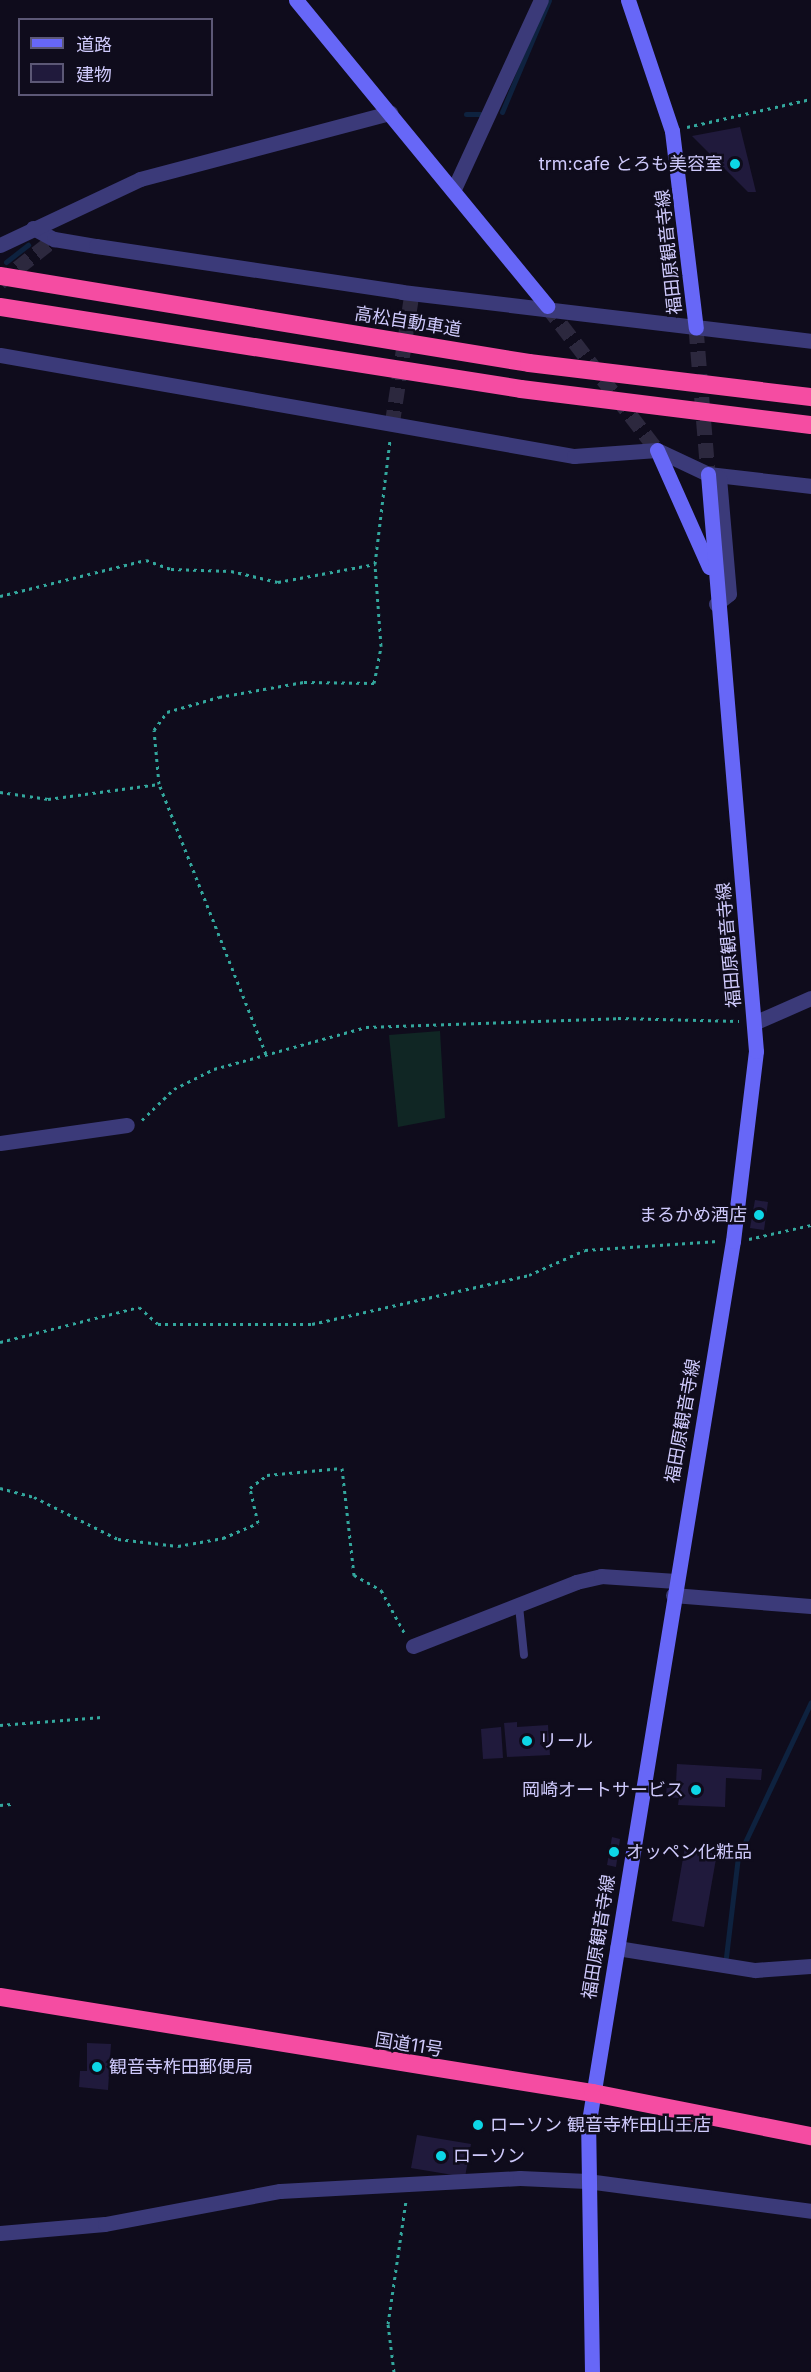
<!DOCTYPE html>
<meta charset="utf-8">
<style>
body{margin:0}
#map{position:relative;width:811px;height:2372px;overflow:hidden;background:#0f0c1c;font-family:Inter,"Noto Sans JP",sans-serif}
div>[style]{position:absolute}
.green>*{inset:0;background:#102624}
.stream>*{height:5px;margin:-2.5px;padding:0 2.5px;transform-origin:2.5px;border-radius:2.5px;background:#0e223f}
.building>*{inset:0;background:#201a3c}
.street-tunnel>*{height:15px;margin-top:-7.5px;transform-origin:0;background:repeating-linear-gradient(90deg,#2c283e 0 15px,transparent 0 23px)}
.secondary-tunnel>*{height:15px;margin-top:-7.5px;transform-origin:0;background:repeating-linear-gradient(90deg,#2c283e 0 15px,transparent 0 23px)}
.path>*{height:3px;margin-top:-1.5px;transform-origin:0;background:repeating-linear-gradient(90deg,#33a79d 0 3px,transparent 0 7.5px)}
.lane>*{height:8px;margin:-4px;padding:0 4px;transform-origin:4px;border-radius:4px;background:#3b3a79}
.street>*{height:15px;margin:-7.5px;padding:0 7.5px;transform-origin:7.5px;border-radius:7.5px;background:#3b3a79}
.secondary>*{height:15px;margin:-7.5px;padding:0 7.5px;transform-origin:7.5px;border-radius:7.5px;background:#6767f7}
.highway>*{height:18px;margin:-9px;padding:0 9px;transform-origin:9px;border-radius:9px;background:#f54ca2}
.dots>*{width:16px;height:16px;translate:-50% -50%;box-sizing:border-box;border:3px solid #0f0c1c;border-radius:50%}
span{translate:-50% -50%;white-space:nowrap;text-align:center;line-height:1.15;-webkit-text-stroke:5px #0f0c1c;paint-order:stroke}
.poi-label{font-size:18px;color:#cfcafc}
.right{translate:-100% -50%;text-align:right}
.left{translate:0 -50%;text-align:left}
.street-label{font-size:18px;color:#cfcafc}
.legend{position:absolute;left:18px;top:18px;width:195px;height:78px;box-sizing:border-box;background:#0f0c1c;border:2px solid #5c5876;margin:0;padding:8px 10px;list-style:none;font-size:18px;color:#cfcafc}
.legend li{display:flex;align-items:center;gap:12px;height:30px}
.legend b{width:30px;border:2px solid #5c5876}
</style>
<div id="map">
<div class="green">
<i style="clip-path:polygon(440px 1031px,445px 1118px,398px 1127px,389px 1035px)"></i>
</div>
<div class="stream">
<i style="left:502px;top:112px;width:121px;rotate:-67.2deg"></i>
<i style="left:466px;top:114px;width:14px"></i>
<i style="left:6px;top:262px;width:28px;rotate:-38deg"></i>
<i style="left:726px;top:1957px;width:101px;rotate:-83.2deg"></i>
<i style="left:738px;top:1857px;width:171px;rotate:-64.8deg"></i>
</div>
<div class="building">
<i style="clip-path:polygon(740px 127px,756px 192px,748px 192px,692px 136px)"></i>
<i style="clip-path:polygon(755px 1200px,768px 1202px,764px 1230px,750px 1228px)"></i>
<i style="clip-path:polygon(517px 1722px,517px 1727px,548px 1725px,550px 1755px,507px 1757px,504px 1723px)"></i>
<i style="clip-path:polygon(501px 1727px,503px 1758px,483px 1759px,481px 1729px)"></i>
<i style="clip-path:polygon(677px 1764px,762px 1769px,761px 1780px,726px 1778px,725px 1807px,678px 1805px,679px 1798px,666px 1797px,667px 1783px,676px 1783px)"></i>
<i style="clip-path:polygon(612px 1837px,620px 1839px,616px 1867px,607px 1865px)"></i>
<i style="clip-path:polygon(685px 1847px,717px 1853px,704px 1927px,672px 1921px)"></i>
<i style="clip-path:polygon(87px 2043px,111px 2044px,108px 2090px,79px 2087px,80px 2071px,87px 2071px)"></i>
<i style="clip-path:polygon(417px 2135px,471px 2144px,465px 2177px,411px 2168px)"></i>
</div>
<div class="street-tunnel">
<i style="left:0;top:282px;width:69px;rotate:-38.5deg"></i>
<i style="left:392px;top:425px;width:134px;rotate:-81.4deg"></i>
</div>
<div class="secondary-tunnel">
<i style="left:547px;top:306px;width:181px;rotate:52.6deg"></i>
<i style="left:696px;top:328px;width:146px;rotate:85.3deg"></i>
</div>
<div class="path">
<i style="left:687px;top:127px;width:127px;rotate:-12.7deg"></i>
<i style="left:0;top:596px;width:150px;rotate:-13.9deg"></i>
<i style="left:146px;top:560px;width:27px;rotate:20deg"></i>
<i style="left:171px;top:569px;width:60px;rotate:1.9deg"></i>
<i style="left:231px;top:571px;width:48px;rotate:13.2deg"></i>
<i style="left:278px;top:582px;width:99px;rotate:-10.5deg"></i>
<i style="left:0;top:792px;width:49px;rotate:8.3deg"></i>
<i style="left:48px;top:799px;width:112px;rotate:-7.7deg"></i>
<i style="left:266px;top:1054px;width:290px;rotate:-111.6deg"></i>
<i style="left:159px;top:784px;width:54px;rotate:-95.3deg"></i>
<i style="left:154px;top:730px;width:22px;rotate:-54deg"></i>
<i style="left:167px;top:712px;width:54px;rotate:-16.1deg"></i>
<i style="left:219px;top:697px;width:86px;rotate:-10deg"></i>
<i style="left:304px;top:682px;width:70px;rotate:0.8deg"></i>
<i style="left:374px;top:683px;width:38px;rotate:-79deg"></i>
<i style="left:381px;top:646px;width:82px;rotate:-94.2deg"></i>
<i style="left:375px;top:564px;width:125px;rotate:-83.1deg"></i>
<i style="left:142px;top:1120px;width:45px;rotate:-44.1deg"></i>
<i style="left:174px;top:1089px;width:45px;rotate:-26.6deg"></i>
<i style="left:214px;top:1069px;width:158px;rotate:-15.4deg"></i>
<i style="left:366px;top:1027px;width:252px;rotate:-2deg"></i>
<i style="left:618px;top:1018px;width:121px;rotate:1.4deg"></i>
<i style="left:749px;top:1239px;width:64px;rotate:-12.7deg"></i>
<i style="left:0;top:1342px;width:143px;rotate:-14.1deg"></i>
<i style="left:139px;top:1307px;width:25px;rotate:42deg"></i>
<i style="left:158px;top:1324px;width:154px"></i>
<i style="left:312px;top:1324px;width:222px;rotate:-12.7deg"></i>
<i style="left:529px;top:1275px;width:61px;rotate:-24.1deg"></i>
<i style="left:585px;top:1250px;width:133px;rotate:-3.9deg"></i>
<i style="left:0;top:1488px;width:35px;rotate:15deg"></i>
<i style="left:34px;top:1497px;width:94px;rotate:26.6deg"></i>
<i style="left:118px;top:1539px;width:60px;rotate:6.7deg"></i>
<i style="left:178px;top:1546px;width:46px;rotate:-10.1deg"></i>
<i style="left:223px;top:1538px;width:38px;rotate:-23deg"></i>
<i style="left:258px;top:1523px;width:36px;rotate:-103deg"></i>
<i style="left:250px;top:1488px;width:21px;rotate:-37deg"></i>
<i style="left:267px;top:1475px;width:75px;rotate:-5.3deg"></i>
<i style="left:342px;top:1468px;width:108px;rotate:83.6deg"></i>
<i style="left:354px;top:1575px;width:31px;rotate:29deg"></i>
<i style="left:381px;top:1590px;width:50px;rotate:61.4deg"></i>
<i style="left:0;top:1725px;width:102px;rotate:-4.5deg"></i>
<i style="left:0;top:1805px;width:11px;rotate:-5deg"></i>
<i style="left:394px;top:2372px;width:48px;rotate:-97.1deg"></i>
<i style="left:388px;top:2324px;width:125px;rotate:-81.7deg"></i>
</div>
<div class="lane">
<i style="left:519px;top:1606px;width:49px;rotate:84.2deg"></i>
</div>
<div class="street">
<i style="left:453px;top:191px;width:210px;rotate:-65.3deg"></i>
<i style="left:33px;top:228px;width:24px;rotate:28deg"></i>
<i style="left:54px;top:239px;width:43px;rotate:9.5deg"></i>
<i style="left:96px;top:246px;width:309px;rotate:8.5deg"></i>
<i style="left:402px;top:292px;width:412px;rotate:6.8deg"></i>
<i style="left:0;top:245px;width:155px;rotate:-25.2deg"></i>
<i style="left:140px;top:179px;width:259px;rotate:-14.8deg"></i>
<i style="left:0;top:355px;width:583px;rotate:9.98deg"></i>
<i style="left:574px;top:456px;width:83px;rotate:-4.1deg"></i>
<i style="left:657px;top:450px;width:56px;rotate:25.2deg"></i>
<i style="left:708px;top:474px;width:104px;rotate:6.6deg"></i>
<i style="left:716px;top:604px;width:16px;rotate:-38deg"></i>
<i style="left:729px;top:594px;width:117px;rotate:-94.9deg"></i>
<i style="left:756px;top:1022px;width:60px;rotate:-23.6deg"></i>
<i style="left:0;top:1143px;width:128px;rotate:-8.1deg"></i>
<i style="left:673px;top:1595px;width:138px;rotate:4.6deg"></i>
<i style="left:413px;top:1646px;width:175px;rotate:-21.4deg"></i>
<i style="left:576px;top:1582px;width:26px;rotate:-13deg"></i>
<i style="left:601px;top:1576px;width:75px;rotate:3.8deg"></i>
<i style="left:617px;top:1948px;width:140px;rotate:9.1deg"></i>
<i style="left:755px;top:1970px;width:56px;rotate:-4.1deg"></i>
<i style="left:0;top:2233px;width:105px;rotate:-4.9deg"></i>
<i style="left:105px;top:2224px;width:178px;rotate:-10.7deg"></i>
<i style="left:280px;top:2191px;width:240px;rotate:-3.1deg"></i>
<i style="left:520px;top:2178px;width:67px;rotate:2.6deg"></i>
<i style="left:587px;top:2181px;width:226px;rotate:7.6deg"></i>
</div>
<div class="secondary">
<i style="left:296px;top:0;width:396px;rotate:50.6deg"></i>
<i style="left:628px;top:0;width:138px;rotate:71.4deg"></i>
<i style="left:672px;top:131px;width:198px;rotate:83.1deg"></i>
<i style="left:657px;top:450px;width:128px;rotate:66deg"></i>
<i style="left:592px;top:2372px;width:245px;rotate:-90.9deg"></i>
<i style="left:588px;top:2127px;width:898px;rotate:-80.71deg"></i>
<i style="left:733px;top:1241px;width:191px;rotate:-83.1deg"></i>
<i style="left:756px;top:1051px;width:579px;rotate:-94.76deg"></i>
</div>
<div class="highway">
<i style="left:0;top:276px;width:536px;rotate:9.34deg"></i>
<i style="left:529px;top:363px;width:284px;rotate:6.9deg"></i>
<i style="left:0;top:307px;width:527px;rotate:8.94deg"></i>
<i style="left:521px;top:389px;width:292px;rotate:7.1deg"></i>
<i style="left:0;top:1997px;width:601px;rotate:9.2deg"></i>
<i style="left:593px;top:2093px;width:222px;rotate:11.2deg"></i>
</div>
<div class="dots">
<i style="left:735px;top:164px;background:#0dd6e6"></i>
<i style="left:759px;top:1215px;background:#0dd6e6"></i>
<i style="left:527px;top:1741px;background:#0dd6e6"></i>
<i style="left:696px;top:1790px;background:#0dd6e6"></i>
<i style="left:614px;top:1852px;background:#0dd6e6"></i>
<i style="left:97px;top:2067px;background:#0dd6e6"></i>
<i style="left:478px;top:2125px;background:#0dd6e6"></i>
<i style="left:441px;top:2156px;background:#0dd6e6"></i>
</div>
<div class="poi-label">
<span class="right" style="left:723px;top:164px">trm:cafe とろも美容室</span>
<span class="right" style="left:747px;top:1215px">まるかめ酒店</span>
<span class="left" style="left:539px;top:1741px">リール</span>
<span class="right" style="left:684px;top:1790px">岡崎オートサービス</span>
<span class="left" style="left:626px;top:1852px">オッペン化粧品</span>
<span class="left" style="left:109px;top:2067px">観音寺柞田郵便局</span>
<span class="left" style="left:490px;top:2125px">ローソン 観音寺柞田山王店</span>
<span class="left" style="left:453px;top:2156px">ローソン</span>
</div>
<div class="street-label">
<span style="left:669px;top:252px;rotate:-96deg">福田原観音寺線</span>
<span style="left:408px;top:322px;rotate:9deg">高松自動車道</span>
<span style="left:729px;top:945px;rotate:-95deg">福田原観音寺線</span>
<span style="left:683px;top:1421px;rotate:-80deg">福田原観音寺線</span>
<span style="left:599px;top:1937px;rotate:-81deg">福田原観音寺線</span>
<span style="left:409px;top:2045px;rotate:9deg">国道11号</span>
</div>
<ul class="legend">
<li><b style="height:8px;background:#6767f7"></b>道路</li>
<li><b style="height:16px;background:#201a3c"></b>建物</li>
</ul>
</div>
